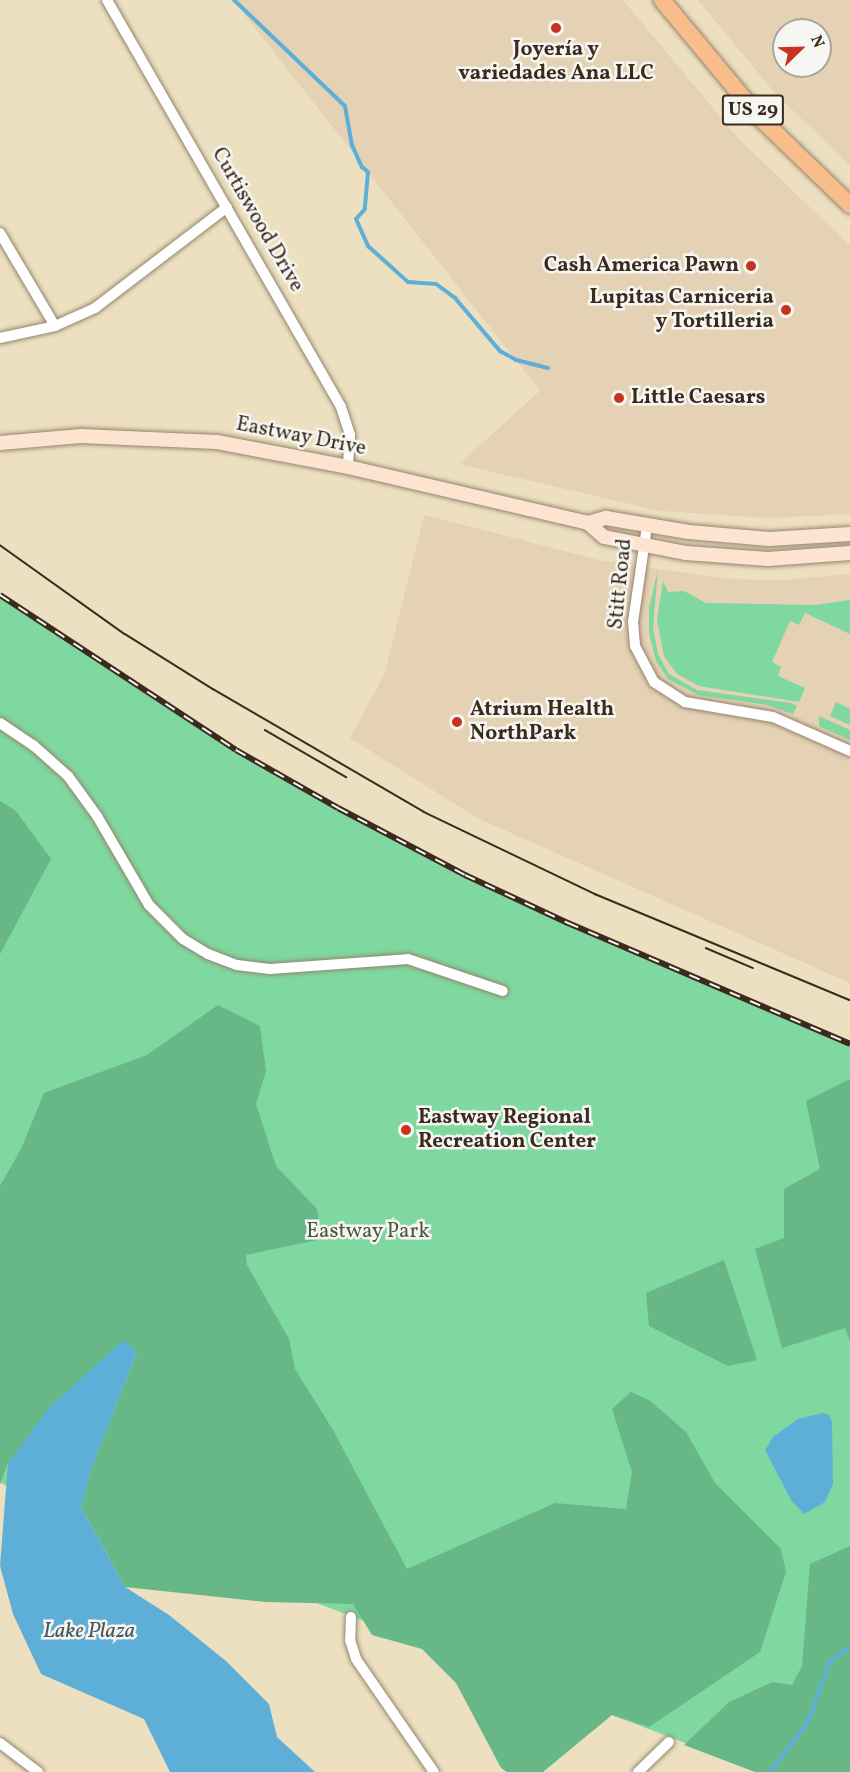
<!DOCTYPE html>
<meta charset="utf-8">
<style>
body{margin:0}
#map{position:relative;width:850px;height:1772px;overflow:hidden;background:#ece0c0;font-family:Vollkorn,serif}
div>[style]{position:absolute}
.built>*{inset:0;background:#e5d1b4}
.green>*{inset:0;background:#7fd89f}
.forest>*{inset:0;background:#67b886}
.water>*{inset:0;background:#5dafd8}
.stream>*{height:4px;margin:-2px;padding:0 2px;transform-origin:2px;border-radius:2px;background:#5dafd8}
.roads{filter:drop-shadow(0 0 2px #94856f) drop-shadow(0 0 2px #94856f)}
.street>*{height:10px;margin:-5px;padding:0 5px;transform-origin:5px;border-radius:5px;background:#fff}
.secondary>*{height:14px;margin:-7px;padding:0 7px;transform-origin:7px;border-radius:7px;background:#fde4d1}
.primary>*{height:16px;margin:-8px;padding:0 8px;transform-origin:8px;border-radius:8px;background:#f9bc8b}
.tram>*{height:1.5px;margin:-0.75px;padding:0 0.75px;transform-origin:0.75px;border-radius:0.75px;background:#3b2a1e}
.rail>*{height:6px;margin-top:-3px;transform-origin:0;background:repeating-linear-gradient(90deg,#f6f6f2 0 11px,#3b2a1e 0 22px);box-sizing:border-box;border-block:2px solid #3b2a1e}
.dots>*{width:16px;height:16px;translate:-50% -50%;box-sizing:border-box;border:3px solid #f6f6f2;border-radius:50%}
span{translate:-50% -50%;white-space:nowrap;text-align:center;line-height:1.15;-webkit-text-stroke:5px #f6f6f2;paint-order:stroke}
.shield-label span{padding:2px 4px;background:#f6f6f2;border:2px solid;border-radius:4px;-webkit-text-stroke-width:0}
.shield-label{font-size:20px;color:#3b2a1e;font-weight:700}
.poi-label{font-size:21px;color:#3b2a1e;font-weight:700}
.right{translate:-100% -50%;text-align:right}
.left{translate:0 -50%;text-align:left}
.street-label{font-size:21px;color:#3b2a1e}
.park-label{font-size:21px;color:#4c563e}
.water-label{font-size:22px;color:#47595f;font-style:italic}
.north{position:absolute;left:772px;top:18px;width:60px;height:60px;box-sizing:border-box;background:#f6f6f2;border:2px solid #aba49d;border-radius:50%;rotate:67deg;font-size:16px;font-weight:700;line-height:24px;text-align:center;color:#3b2a1e}
.north::after{content:'';display:block;margin:auto;width:21px;height:27px;background:#c8321e;clip-path:polygon(50% 0,100% 100%,50% 72%,0 100%)}
</style>
<div id="map">
<div class="built">
<i style="clip-path:polygon(233px 0,623px 0,737px 137px,850px 246px,850px 514px,767px 518px,660px 511px,459px 464px,540px 391px)"></i>
<i style="clip-path:polygon(evenodd,698px 0,850px 0,850px 166px,773px 91px,698px 0,784px 30px,820px 30px,820px 66px,784px 66px,784px 30px)"></i>
<i style="clip-path:polygon(424px 515px,599px 560px,727px 579px,783px 580px,850px 574px,850px 983px,477px 818px,350px 738px,384px 675px)"></i>
</div>
<div class="green">
<i style="clip-path:polygon(658px 569px,653px 627px,658px 654px,669px 674px,697px 690px,791px 703px,797px 706px,793px 714px,767px 705px,698px 695px,668px 679px,656px 661px,649px 633px,649px 608px)"></i>
<i style="clip-path:polygon(663px 581px,668px 592px,684px 591px,706px 603px,815px 605px,850px 600px,850px 634px,805px 613px,799px 625px,790px 621px,772px 662px,781px 667px,778px 676px,805px 688px,799px 702px,699px 686px,677px 674px,664px 656px,657px 620px)"></i>
<i style="clip-path:polygon(0 596px,206px 732px,417px 851px,565px 922px,850px 1045px,850px 1772px,762px 1772px,0 1483px)"></i>
<i style="clip-path:polygon(836px 702px,850px 709px,850px 725px,830px 716px)"></i>
<i style="clip-path:polygon(819px 716px,850px 730px,850px 740px,819px 726px)"></i>
</div>
<div class="forest">
<i style="clip-path:polygon(0 801px,16px 811px,51px 859px,0 954px)"></i>
<i style="clip-path:polygon(218px 1005px,260px 1026px,266px 1071px,256px 1104px,276px 1166px,317px 1209px,322px 1239px,246px 1255px,247px 1265px,289px 1339px,295px 1369px,333px 1430px,407px 1569px,555px 1503px,626px 1509px,632px 1472px,612px 1409px,631px 1392px,649px 1400px,686px 1432px,715px 1483px,781px 1549px,786px 1572px,760px 1652px,649px 1727px,612px 1715px,543px 1772px,507px 1772px,501px 1768px,456px 1683px,422px 1649px,372px 1635px,353px 1604px,266px 1602px,125px 1587px,81px 1507px,92px 1467px,137px 1353px,123px 1341px,94px 1367px,8px 1463px,0 1484px,0 1186px,21px 1149px,44px 1093px,147px 1055px)"></i>
<i style="clip-path:polygon(850px 1079px,850px 1342px,845px 1328px,782px 1348px,755px 1249px,784px 1238px,784px 1189px,820px 1169px,806px 1101px)"></i>
<i style="clip-path:polygon(724px 1260px,757px 1360px,728px 1366px,649px 1326px,646px 1293px)"></i>
<i style="clip-path:polygon(850px 1546px,850px 1772px,755px 1772px,684px 1745px,729px 1702px,772px 1682px,792px 1685px,802px 1666px,810px 1564px)"></i>
</div>
<div class="water">
<i style="clip-path:polygon(123px 1340px,137px 1352px,92px 1467px,81px 1507px,125px 1587px,169px 1615px,226px 1661px,269px 1704px,277px 1737px,315px 1772px,170px 1772px,144px 1719px,41px 1674px,13px 1614px,0 1566px,8px 1463px,49px 1408px)"></i>
<i style="clip-path:polygon(822px 1413px,829px 1415px,832px 1422px,833px 1484px,825px 1502px,804px 1514px,791px 1500px,765px 1450px,773px 1437px,798px 1419px)"></i>
</div>
<div class="stream">
<i style="left:234px;top:0;width:153px;rotate:43.7deg"></i>
<i style="left:345px;top:106px;width:40px;rotate:80deg"></i>
<i style="left:352px;top:145px;width:24px;rotate:66deg"></i>
<i style="left:362px;top:167px;width:8px;rotate:40deg"></i>
<i style="left:368px;top:172px;width:37px;rotate:95deg"></i>
<i style="left:365px;top:209px;width:13px;rotate:132deg"></i>
<i style="left:356px;top:219px;width:30px;rotate:66deg"></i>
<i style="left:368px;top:246px;width:54px;rotate:42deg"></i>
<i style="left:408px;top:282px;width:28px;rotate:4deg"></i>
<i style="left:436px;top:284px;width:24px;rotate:36deg"></i>
<i style="left:455px;top:298px;width:70px;rotate:49.7deg"></i>
<i style="left:500px;top:351px;width:18px;rotate:29deg"></i>
<i style="left:516px;top:360px;width:33px;rotate:14deg"></i>
<i style="left:770px;top:1772px;width:63px;rotate:-52.8deg"></i>
<i style="left:808px;top:1722px;width:65px;rotate:-70.2deg"></i>
<i style="left:830px;top:1661px;width:24px;rotate:-35deg"></i>
</div>
<div class="roads">
<div class="street">
<i style="left:107px;top:0;width:469px;rotate:60.1deg"></i>
<i style="left:341px;top:407px;width:29px;rotate:72deg"></i>
<i style="left:350px;top:435px;width:32px;rotate:94deg"></i>
<i style="left:0;top:233px;width:108px;rotate:59.4deg"></i>
<i style="left:0;top:338px;width:56px;rotate:-12.3deg"></i>
<i style="left:55px;top:326px;width:44px;rotate:-24.2deg"></i>
<i style="left:95px;top:308px;width:166px;rotate:-37.4deg"></i>
<i style="left:647px;top:526px;width:97px;rotate:98.3deg"></i>
<i style="left:633px;top:622px;width:24px;rotate:85deg"></i>
<i style="left:635px;top:646px;width:41px;rotate:62.2deg"></i>
<i style="left:654px;top:682px;width:37px;rotate:33deg"></i>
<i style="left:685px;top:702px;width:89px;rotate:9.7deg"></i>
<i style="left:773px;top:717px;width:84px;rotate:23.8deg"></i>
<i style="left:0;top:723px;width:40px;rotate:34deg"></i>
<i style="left:33px;top:745px;width:47px;rotate:41.5deg"></i>
<i style="left:68px;top:776px;width:49px;rotate:54.1deg"></i>
<i style="left:97px;top:816px;width:103px;rotate:59.7deg"></i>
<i style="left:149px;top:905px;width:48px;rotate:45deg"></i>
<i style="left:183px;top:939px;width:29px;rotate:31deg"></i>
<i style="left:208px;top:954px;width:31px;rotate:21deg"></i>
<i style="left:237px;top:965px;width:33px;rotate:7deg"></i>
<i style="left:270px;top:969px;width:138px;rotate:-4.1deg"></i>
<i style="left:408px;top:959px;width:100px;rotate:18.6deg"></i>
<i style="left:351px;top:1617px;width:23px;rotate:92deg"></i>
<i style="left:350px;top:1640px;width:20px;rotate:72deg"></i>
<i style="left:356px;top:1659px;width:137px;rotate:55.4deg"></i>
<i style="left:0;top:1743px;width:48px;rotate:37.3deg"></i>
<i style="left:638px;top:1772px;width:43px;rotate:-44.1deg"></i>
</div>
<div class="secondary">
<i style="left:0;top:443px;width:81px;rotate:-4.9deg"></i>
<i style="left:81px;top:436px;width:136px;rotate:2.5deg"></i>
<i style="left:217px;top:442px;width:133px;rotate:10.8deg"></i>
<i style="left:348px;top:467px;width:246px;rotate:13.1deg"></i>
<i style="left:588px;top:523px;width:21px;rotate:41deg"></i>
<i style="left:604px;top:537px;width:84px;rotate:11deg"></i>
<i style="left:686px;top:553px;width:82px;rotate:4.2deg"></i>
<i style="left:768px;top:559px;width:82px;rotate:-4.2deg"></i>
<i style="left:588px;top:523px;width:19px;rotate:-16deg"></i>
<i style="left:606px;top:518px;width:84px;rotate:9.6deg"></i>
<i style="left:689px;top:532px;width:80px;rotate:5deg"></i>
<i style="left:769px;top:539px;width:81px;rotate:-3.5deg"></i>
</div>
<div class="primary">
<i style="left:662px;top:0;width:152px;rotate:50.3deg"></i>
<i style="left:759px;top:117px;width:127px;rotate:44deg"></i>
</div>
</div>
<div class="tram">
<i style="left:0;top:545px;width:153px;rotate:35.5deg"></i>
<i style="left:125px;top:634px;width:104px;rotate:32deg"></i>
<i style="left:213px;top:689px;width:244px;rotate:30.2deg"></i>
<i style="left:424px;top:812px;width:190px;rotate:25.6deg"></i>
<i style="left:595px;top:894px;width:276px;rotate:22.6deg"></i>
<i style="left:265px;top:730px;width:94px;rotate:30.1deg"></i>
<i style="left:706px;top:948px;width:51px;rotate:23.1deg"></i>
</div>
<div class="rail">
<i style="left:0;top:595px;width:282px;rotate:33.3deg"></i>
<i style="left:236px;top:750px;width:117px;rotate:29.6deg"></i>
<i style="left:338px;top:808px;width:144px;rotate:27.8deg"></i>
<i style="left:465px;top:875px;width:114px;rotate:25deg"></i>
<i style="left:568px;top:923px;width:307px;rotate:23.2deg"></i>
</div>
<div class="dots">
<i style="left:556px;top:28px;background:#c8321e"></i>
<i style="left:751px;top:266px;background:#c8321e"></i>
<i style="left:786px;top:310px;background:#c8321e"></i>
<i style="left:619px;top:398px;background:#c8321e"></i>
<i style="left:457px;top:722px;background:#c8321e"></i>
<i style="left:406px;top:1130px;background:#c8321e"></i>
</div>
<div class="shield-label">
<span style="left:753px;top:110px">US 29</span>
</div>
<div class="poi-label">
<span style="left:556px;top:62px">Joyería y<br>variedades Ana LLC</span>
<span class="right" style="left:739px;top:266px">Cash America Pawn</span>
<span class="right" style="left:774px;top:310px">Lupitas Carniceria<br>y Tortilleria</span>
<span class="left" style="left:631px;top:398px">Little Caesars</span>
<span class="left" style="left:470px;top:722px">Atrium Health<br>NorthPark</span>
<span class="left" style="left:418px;top:1130px">Eastway Regional<br>Recreation Center</span>
</div>
<div class="street-label">
<span style="left:257px;top:220px;rotate:60deg">Curtiswood Drive</span>
<span style="left:301px;top:437px;rotate:11deg">Eastway Drive</span>
<span style="left:621px;top:584px;rotate:-84deg">Stitt Road</span>
</div>
<div class="park-label">
<span style="left:368px;top:1232px">Eastway Park</span>
</div>
<div class="water-label">
<span style="left:89px;top:1632px">Lake Plaza</span>
</div>
<div class="north">N</div>
</div>
